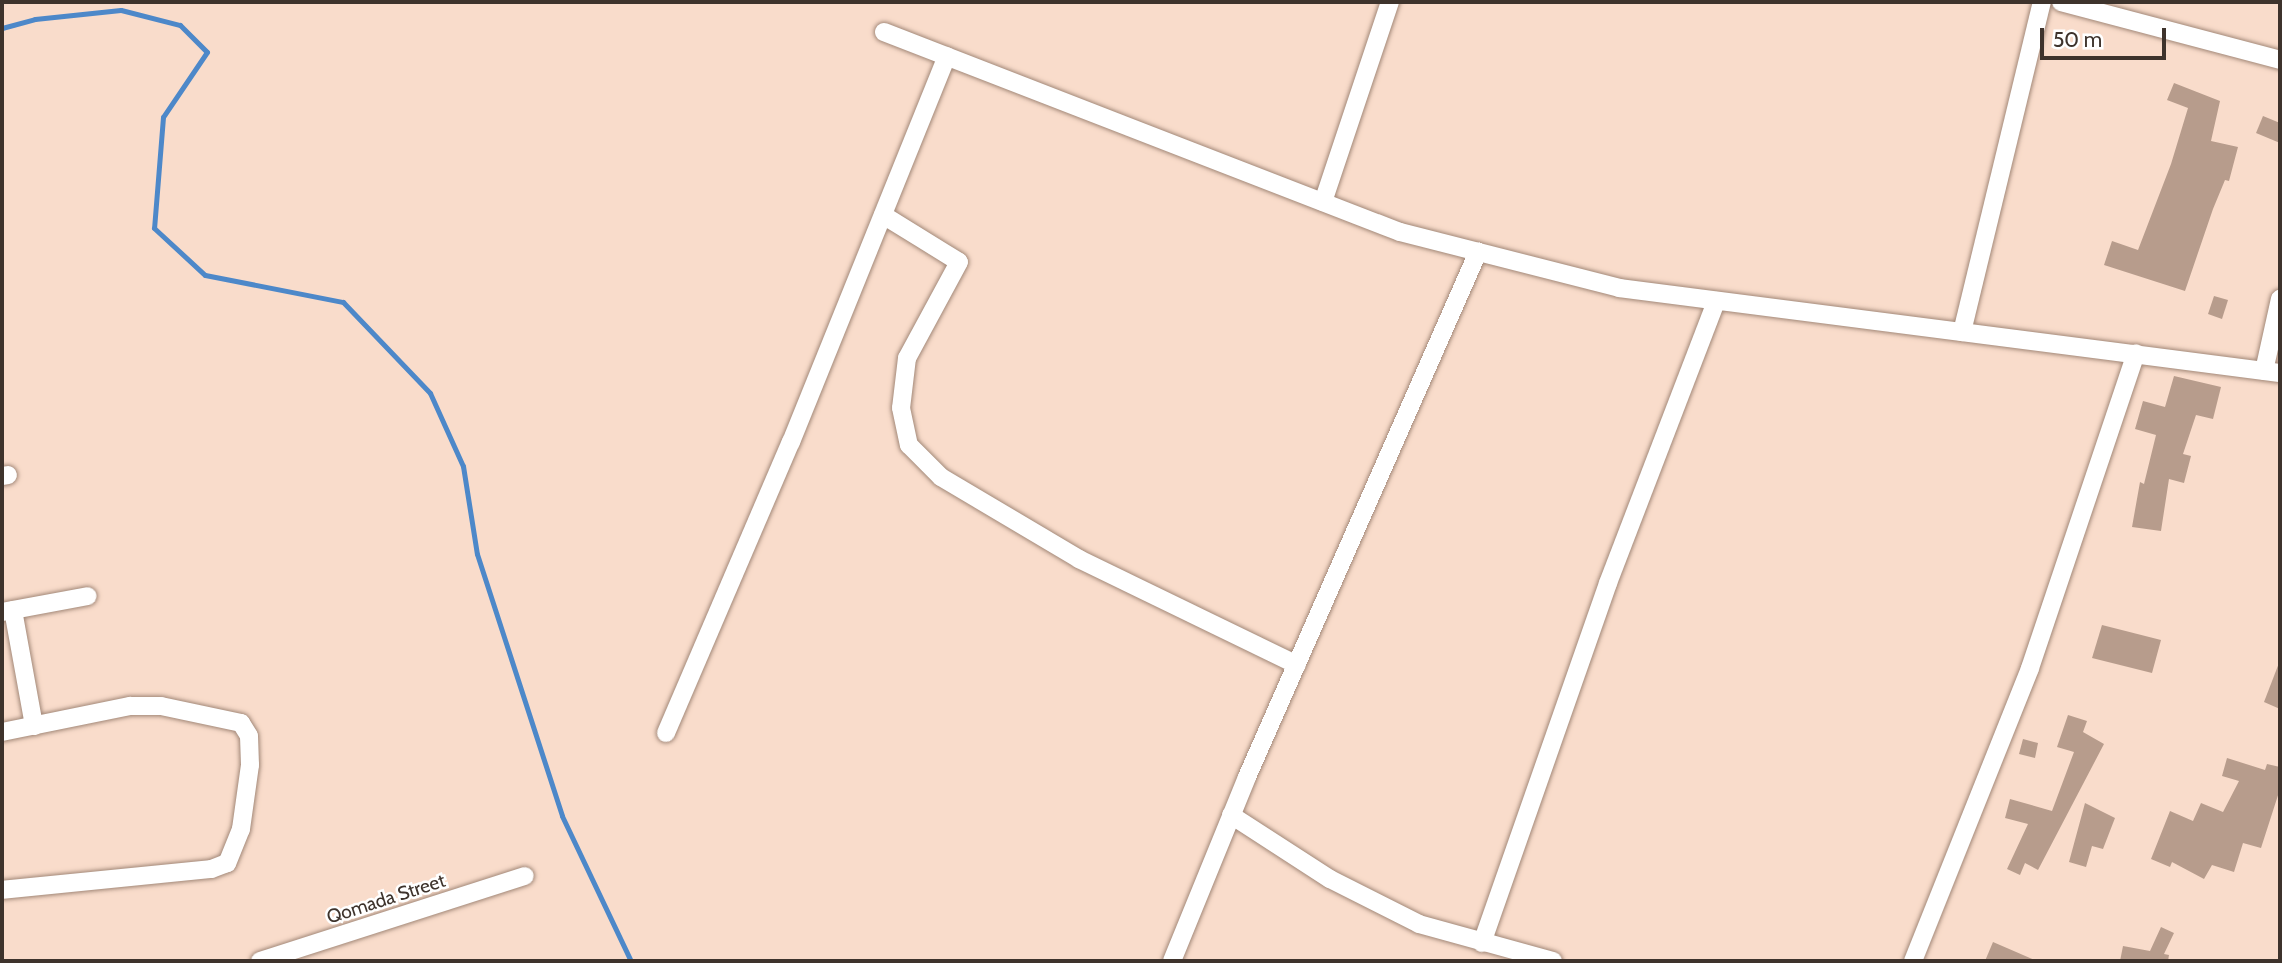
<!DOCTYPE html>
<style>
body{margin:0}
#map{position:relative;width:2282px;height:963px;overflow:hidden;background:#f9dccb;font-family:Cabin,sans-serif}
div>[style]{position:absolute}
.stream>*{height:5px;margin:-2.5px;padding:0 2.5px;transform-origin:2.5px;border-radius:2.5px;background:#4d88c9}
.building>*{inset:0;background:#b79c8c}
.roads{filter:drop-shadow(0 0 2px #a28878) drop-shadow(0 0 2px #a28878)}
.minor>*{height:18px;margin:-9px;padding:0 9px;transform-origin:9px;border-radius:9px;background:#fff}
span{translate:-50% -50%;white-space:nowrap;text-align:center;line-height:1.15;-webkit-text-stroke:5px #fff;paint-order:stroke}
.street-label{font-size:19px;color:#3e332c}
.frame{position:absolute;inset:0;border:4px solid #3e332c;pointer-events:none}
.scale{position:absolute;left:2040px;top:28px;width:126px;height:32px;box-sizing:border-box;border:4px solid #3e332c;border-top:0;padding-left:9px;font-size:21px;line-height:24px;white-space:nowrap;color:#3e332c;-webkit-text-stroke:5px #fff;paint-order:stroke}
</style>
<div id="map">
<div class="stream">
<i style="left:2px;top:28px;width:34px;rotate:-15deg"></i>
<i style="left:35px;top:19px;width:86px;rotate:-6deg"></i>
<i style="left:121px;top:10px;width:61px;rotate:14.3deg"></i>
<i style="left:180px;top:25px;width:38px;rotate:45deg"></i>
<i style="left:207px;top:52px;width:78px;rotate:124.1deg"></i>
<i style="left:163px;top:117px;width:111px;rotate:94.6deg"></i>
<i style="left:154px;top:228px;width:69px;rotate:42.7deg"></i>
<i style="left:205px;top:275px;width:141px;rotate:11.1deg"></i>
<i style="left:343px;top:302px;width:126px;rotate:46.3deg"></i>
<i style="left:430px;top:393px;width:80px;rotate:65.7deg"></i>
<i style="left:463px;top:466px;width:89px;rotate:81deg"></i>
<i style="left:477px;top:554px;width:275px;rotate:72deg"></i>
<i style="left:562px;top:816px;width:161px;rotate:64.6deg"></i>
</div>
<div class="building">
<i style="clip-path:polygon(2174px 83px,2220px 101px,2211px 141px,2238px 147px,2229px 181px,2225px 180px,2213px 209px,2185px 291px,2104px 265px,2112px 241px,2138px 250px,2171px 164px,2188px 108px,2167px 100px)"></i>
<i style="clip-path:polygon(2263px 116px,2280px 123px,2280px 143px,2256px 133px)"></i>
<i style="clip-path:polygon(2214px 296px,2228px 300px,2222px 319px,2208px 314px)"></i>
<i style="clip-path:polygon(2174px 376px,2221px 387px,2213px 419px,2196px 415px,2183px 454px,2191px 456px,2184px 483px,2169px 479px,2161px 531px,2132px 527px,2140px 482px,2144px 484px,2156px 435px,2135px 429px,2143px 401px,2165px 407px)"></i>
<i style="clip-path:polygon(2102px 625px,2161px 640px,2152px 673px,2092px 658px)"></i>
<i style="clip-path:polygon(2279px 663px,2280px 663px,2280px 709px,2264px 702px)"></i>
<i style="clip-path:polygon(2068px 715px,2087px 721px,2083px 732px,2104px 744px,2038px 870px,2025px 863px,2020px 875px,2007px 869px,2028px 824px,2005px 818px,2010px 799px,2052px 811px,2074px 752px,2057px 747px)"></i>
<i style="clip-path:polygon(2023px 739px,2038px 743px,2035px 758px,2019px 754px)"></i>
<i style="clip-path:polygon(2227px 758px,2265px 770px,2267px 764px,2280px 767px,2280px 789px,2261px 848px,2243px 843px,2234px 872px,2212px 865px,2204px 879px,2172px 862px,2170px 867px,2151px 859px,2170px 811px,2193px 821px,2201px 803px,2223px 812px,2239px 781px,2222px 776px)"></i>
<i style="clip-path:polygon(2085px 803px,2115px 818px,2103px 849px,2092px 846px,2086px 867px,2069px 862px)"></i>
<i style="clip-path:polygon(2161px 927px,2174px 933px,2164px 954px,2169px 955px,2168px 961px,2120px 961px,2123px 946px,2150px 951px)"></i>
<i style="clip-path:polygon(1993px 942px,2037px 961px,1985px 961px)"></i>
</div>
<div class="roads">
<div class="minor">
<i style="left:2061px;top:2px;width:227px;rotate:14.8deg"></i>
<i style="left:884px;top:32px;width:553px;rotate:21.19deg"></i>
<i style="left:1400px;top:232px;width:226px;rotate:14.3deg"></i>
<i style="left:1619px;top:288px;width:666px;rotate:7.33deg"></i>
<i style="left:1323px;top:202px;width:211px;rotate:-71.5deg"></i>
<i style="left:883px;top:215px;width:89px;rotate:31.7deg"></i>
<i style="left:959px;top:262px;width:109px;rotate:118.4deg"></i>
<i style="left:907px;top:358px;width:50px;rotate:96.8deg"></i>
<i style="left:901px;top:408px;width:38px;rotate:78deg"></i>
<i style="left:909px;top:445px;width:45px;rotate:45deg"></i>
<i style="left:941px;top:477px;width:161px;rotate:30.7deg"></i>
<i style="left:1079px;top:559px;width:242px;rotate:25.9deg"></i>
<i style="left:1962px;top:332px;width:340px;rotate:-76.4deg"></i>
<i style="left:2264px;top:371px;width:74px;rotate:-77.5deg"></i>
<i style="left:2px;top:476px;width:6px;rotate:-9deg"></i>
<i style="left:13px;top:610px;width:118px;rotate:79.7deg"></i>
<i style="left:2px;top:612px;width:87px;rotate:-10.5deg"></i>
<i style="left:2px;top:732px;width:131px;rotate:-11.5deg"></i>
<i style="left:130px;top:706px;width:31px"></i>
<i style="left:161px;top:706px;width:82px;rotate:12deg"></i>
<i style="left:241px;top:723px;width:15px;rotate:58deg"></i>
<i style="left:249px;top:736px;width:29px;rotate:88deg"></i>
<i style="left:250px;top:765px;width:65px;rotate:98deg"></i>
<i style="left:241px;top:829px;width:37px;rotate:112deg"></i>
<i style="left:227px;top:863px;width:17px;rotate:159deg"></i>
<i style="left:211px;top:869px;width:210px;rotate:174.3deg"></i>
<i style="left:666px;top:733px;width:317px;rotate:-66.8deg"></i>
<i style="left:791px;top:442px;width:416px;rotate:-68deg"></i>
<i style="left:1231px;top:815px;width:118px;rotate:32.9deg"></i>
<i style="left:1330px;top:879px;width:100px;rotate:26.8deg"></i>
<i style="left:1419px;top:924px;width:139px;rotate:15.4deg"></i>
<i style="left:1482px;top:943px;width:381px;rotate:-70.7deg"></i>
<i style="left:1608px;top:583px;width:302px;rotate:-69deg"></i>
<i style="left:260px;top:961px;width:278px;rotate:-17.8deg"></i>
<i style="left:1172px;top:961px;width:199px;rotate:-67.8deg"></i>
<i style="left:1247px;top:777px;width:574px;rotate:-66.25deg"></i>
<i style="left:1913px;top:961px;width:315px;rotate:-68.2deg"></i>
<i style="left:2030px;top:668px;width:332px;rotate:-71.4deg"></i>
</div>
</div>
<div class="street-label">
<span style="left:386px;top:899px;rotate:-18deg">Qomada Street</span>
</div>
<div class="frame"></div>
<div class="scale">50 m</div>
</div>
